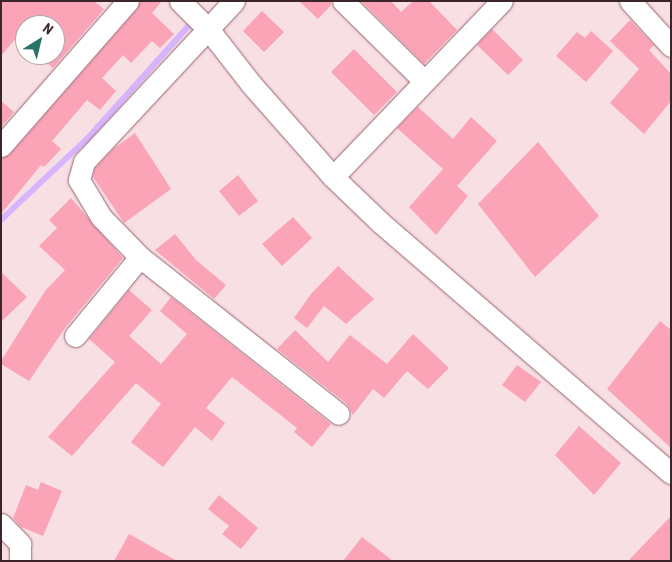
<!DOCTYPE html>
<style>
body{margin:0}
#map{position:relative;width:672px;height:562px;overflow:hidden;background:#f7dfe4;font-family:"Roboto Condensed",sans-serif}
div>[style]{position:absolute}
.stream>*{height:5.5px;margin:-2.75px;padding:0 2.75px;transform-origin:2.75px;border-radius:2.75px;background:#d6b5fe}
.building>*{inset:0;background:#fba3b7}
.roads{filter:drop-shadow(0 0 1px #97646f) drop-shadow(0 0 1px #97646f)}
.minor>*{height:21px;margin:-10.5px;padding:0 10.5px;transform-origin:10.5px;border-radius:10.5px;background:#fff}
span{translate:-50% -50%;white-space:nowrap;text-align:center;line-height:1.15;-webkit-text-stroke:4px #fff;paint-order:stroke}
.frame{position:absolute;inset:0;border:2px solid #3b252a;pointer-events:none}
.north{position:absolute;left:15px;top:15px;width:50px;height:50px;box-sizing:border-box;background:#fff;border:1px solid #b1a8aa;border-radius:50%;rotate:36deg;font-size:14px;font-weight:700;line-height:20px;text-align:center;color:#3b252a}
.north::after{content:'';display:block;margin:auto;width:18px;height:22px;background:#2a7169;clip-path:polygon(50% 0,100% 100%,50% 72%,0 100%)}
</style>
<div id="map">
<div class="stream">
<i style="left:1px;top:220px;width:118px;rotate:-43.3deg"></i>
<i style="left:87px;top:139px;width:151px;rotate:-48deg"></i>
</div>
<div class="building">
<i style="clip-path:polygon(1px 1px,94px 1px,104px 9px,53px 68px,38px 55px,55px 55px,55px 25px,25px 25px,25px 44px,17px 37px,1px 56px)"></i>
<i style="clip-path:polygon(140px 1px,162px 1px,152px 13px,174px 34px,160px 48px,152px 41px,131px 63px,123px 55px,102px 78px,116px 91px,100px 110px,87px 100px,52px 141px,61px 149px,44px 167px,41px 165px,1px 214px,1px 158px,10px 154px,137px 9px)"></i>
<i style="clip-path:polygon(299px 1px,331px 1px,331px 5px,318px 19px)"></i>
<i style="clip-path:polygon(361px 1px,391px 1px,401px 12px,413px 1px,429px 1px,457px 30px,424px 64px)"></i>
<i style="clip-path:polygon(262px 11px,284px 32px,264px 52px,243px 31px)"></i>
<i style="clip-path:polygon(630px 20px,654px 45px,649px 50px,671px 74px,671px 101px,644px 134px,610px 103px,639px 69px,610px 41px)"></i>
<i style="clip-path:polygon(492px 29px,523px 60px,508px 75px,477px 45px)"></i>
<i style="clip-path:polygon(591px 31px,613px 51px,586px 82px,556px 56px,577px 32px,585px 38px)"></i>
<i style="clip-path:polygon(354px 49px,397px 92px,374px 115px,331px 72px)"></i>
<i style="clip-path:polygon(1px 101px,14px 112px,1px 127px)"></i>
<i style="clip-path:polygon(418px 107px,453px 139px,471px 117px,497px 141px,457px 186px,468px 196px,436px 235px,409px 207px,443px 169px,397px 128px)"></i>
<i style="clip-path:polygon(135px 133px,171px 189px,124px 223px,93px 177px,95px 168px,113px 149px)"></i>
<i style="clip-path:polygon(538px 142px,599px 216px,535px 277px,478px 204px)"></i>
<i style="clip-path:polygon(238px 175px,258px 201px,239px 216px,219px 191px)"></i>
<i style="clip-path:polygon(71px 198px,123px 258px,65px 328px,29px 381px,1px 364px,1px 361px,45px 291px,65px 270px,39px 246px,57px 228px,49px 220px)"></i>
<i style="clip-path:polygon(293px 217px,312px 238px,282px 266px,262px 244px)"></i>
<i style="clip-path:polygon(175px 234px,196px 260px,226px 285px,214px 299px,155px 250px)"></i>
<i style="clip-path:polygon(338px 266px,374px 299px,346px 324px,324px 306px,307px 328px,294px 318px,311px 294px)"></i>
<i style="clip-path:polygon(1px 272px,27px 297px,1px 322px)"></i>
<i style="clip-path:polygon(129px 290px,152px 310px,129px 336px,161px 364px,187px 334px,160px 311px,171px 297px,331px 424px,312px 447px,294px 432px,297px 428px,232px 377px,206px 408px,225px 423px,212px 441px,195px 427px,163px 467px,131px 442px,161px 404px,136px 383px,72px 456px,48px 437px,115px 362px,89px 339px)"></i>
<i style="clip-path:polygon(660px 321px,671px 330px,671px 448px,607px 389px)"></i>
<i style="clip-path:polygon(295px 330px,328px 362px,350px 335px,387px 364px,413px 334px,449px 368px,428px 389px,407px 371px,384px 398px,373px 389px,353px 415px,347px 404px,277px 349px)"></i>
<i style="clip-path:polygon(517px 365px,541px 382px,525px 402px,502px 385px)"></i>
<i style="clip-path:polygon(579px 426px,621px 463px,594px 495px,555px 455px)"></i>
<i style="clip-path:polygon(41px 482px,62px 491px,43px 536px,21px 527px,13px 518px,26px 485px,38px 490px)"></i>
<i style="clip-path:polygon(219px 495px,258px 528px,241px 549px,222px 534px,229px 526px,208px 509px)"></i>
<i style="clip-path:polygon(671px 516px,671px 561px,628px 561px)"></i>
<i style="clip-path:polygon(129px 534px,177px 561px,114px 561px)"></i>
<i style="clip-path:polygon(362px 537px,393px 561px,343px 561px)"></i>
</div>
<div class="roads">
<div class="minor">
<i style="left:180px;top:1px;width:41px;rotate:45deg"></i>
<i style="left:209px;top:30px;width:68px;rotate:52.1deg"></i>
<i style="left:251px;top:84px;width:124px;rotate:48.6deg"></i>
<i style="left:333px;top:177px;width:66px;rotate:43.8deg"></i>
<i style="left:381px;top:223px;width:383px;rotate:40.8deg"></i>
<i style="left:234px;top:1px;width:220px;rotate:133deg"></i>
<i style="left:84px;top:162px;width:19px;rotate:106deg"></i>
<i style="left:79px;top:180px;width:43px;rotate:59.3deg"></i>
<i style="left:101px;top:217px;width:56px;rotate:45.7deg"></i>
<i style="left:140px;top:257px;width:253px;rotate:38.3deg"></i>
<i style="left:343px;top:1px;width:114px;rotate:44.6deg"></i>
<i style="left:630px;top:1px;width:61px;rotate:47.7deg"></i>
<i style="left:1px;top:146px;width:193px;rotate:-48.8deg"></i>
<i style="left:333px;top:177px;width:244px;rotate:-46.2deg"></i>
<i style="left:75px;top:336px;width:102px;rotate:-50.6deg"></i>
<i style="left:1px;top:524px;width:28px;rotate:46deg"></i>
<i style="left:20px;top:544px;width:17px;rotate:90deg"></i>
</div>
</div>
<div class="frame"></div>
<div class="north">N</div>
</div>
